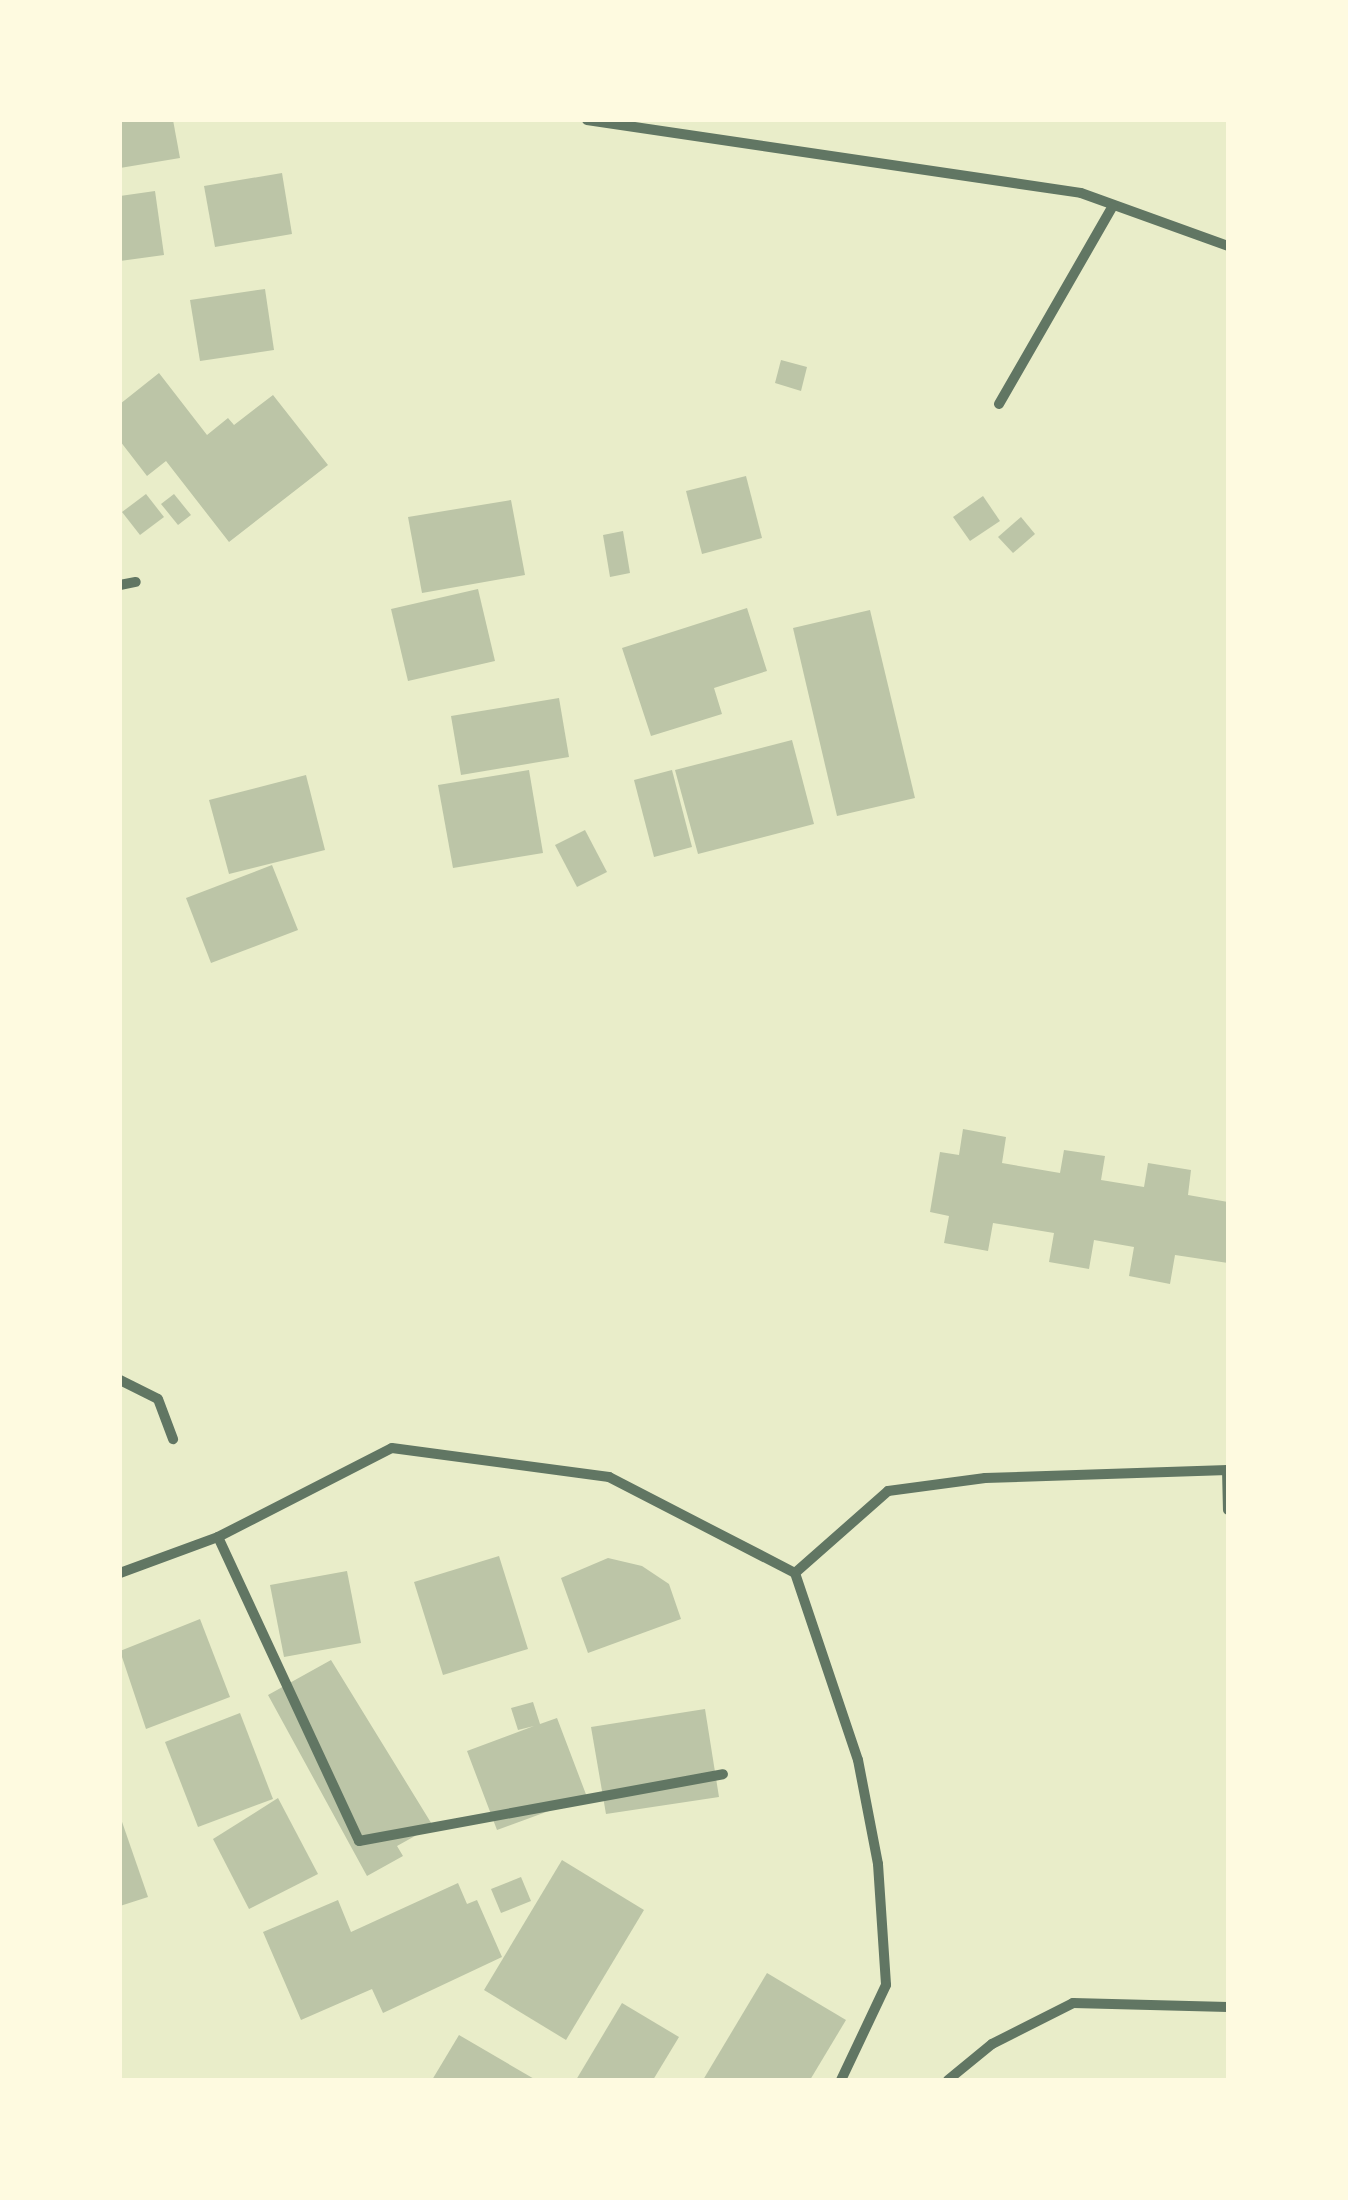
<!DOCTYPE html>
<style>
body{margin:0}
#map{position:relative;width:1348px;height:2200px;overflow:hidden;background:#e9edc9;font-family:"Exo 2",sans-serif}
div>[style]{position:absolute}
.building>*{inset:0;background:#bcc5a7}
.minor>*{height:10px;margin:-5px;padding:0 5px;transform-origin:5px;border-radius:5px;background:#617663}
span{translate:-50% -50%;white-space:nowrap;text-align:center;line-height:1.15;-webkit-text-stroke:8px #fefae0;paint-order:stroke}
.frame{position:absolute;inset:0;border:122px solid #fefae0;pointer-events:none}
</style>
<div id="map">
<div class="building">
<i style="clip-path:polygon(120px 120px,173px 120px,180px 158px,120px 168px)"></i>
<i style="clip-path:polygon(282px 173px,292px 234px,215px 247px,204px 186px)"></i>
<i style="clip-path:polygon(155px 191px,164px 255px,120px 261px,120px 196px)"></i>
<i style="clip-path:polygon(265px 289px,274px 350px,200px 361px,190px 300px)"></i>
<i style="clip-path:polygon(781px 360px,807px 367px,801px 391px,775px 383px)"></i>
<i style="clip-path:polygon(159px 373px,207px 435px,228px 418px,234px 425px,273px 395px,328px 465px,229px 542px,166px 461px,147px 476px,120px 441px,120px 404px)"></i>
<i style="clip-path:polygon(746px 476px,762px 538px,702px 554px,686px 491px)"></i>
<i style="clip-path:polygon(146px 494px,164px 517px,140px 535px,122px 512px)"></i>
<i style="clip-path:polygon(174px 494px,191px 515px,178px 525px,161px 504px)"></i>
<i style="clip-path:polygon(983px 496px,1000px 521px,970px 541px,953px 517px)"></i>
<i style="clip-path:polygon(511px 500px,525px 575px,422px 593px,408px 517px)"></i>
<i style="clip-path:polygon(1021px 517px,1035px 534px,1013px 553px,998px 537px)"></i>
<i style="clip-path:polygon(623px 531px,630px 573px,610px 577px,603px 535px)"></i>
<i style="clip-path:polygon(478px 589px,495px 661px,408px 681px,391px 609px)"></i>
<i style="clip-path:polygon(747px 608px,767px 671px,714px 688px,722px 714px,651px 736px,622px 648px)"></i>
<i style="clip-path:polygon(870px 610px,915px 798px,837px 816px,793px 628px)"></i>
<i style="clip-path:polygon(559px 698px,569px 757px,461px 775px,451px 716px)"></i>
<i style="clip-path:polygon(792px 740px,814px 824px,698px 854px,675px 770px)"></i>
<i style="clip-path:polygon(529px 770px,543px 853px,453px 868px,438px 785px)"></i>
<i style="clip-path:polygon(672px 770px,692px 847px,654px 857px,634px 780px)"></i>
<i style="clip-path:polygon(306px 775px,325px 850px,229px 874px,209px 800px)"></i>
<i style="clip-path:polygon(585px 830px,607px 872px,577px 887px,555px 845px)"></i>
<i style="clip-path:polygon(272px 865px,298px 930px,211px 963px,186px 898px)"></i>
<i style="clip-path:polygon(963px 1129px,1006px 1137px,1002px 1163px,1060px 1173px,1064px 1150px,1105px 1156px,1101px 1180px,1144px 1187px,1148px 1163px,1191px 1170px,1188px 1195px,1228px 1202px,1228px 1263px,1175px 1255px,1170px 1284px,1129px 1276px,1134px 1247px,1094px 1240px,1089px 1269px,1049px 1262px,1054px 1233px,993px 1223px,988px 1251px,944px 1243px,949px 1216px,930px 1212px,940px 1152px,959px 1155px)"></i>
<i style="clip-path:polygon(499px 1556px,528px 1649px,443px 1675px,414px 1582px)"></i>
<i style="clip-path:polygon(608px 1558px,642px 1566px,669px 1584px,681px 1619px,588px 1653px,561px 1578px)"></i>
<i style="clip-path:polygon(347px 1571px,361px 1643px,284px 1657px,270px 1585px)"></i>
<i style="clip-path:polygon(200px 1619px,230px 1697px,146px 1729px,120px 1651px)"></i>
<i style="clip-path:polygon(331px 1660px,433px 1826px,397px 1846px,403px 1856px,367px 1876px,268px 1695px)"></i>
<i style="clip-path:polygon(533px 1702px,540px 1724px,557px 1718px,587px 1797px,497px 1830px,467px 1751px,534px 1726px,518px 1730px,511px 1708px)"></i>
<i style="clip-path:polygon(705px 1709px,719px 1797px,606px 1814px,591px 1727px)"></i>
<i style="clip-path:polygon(240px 1713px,273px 1799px,198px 1827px,165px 1742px)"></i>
<i style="clip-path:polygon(278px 1798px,318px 1874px,249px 1909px,213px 1839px)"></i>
<i style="clip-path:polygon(120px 1816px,148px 1897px,120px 1906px)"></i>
<i style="clip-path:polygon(562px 1860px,644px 1910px,566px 2040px,484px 1990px)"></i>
<i style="clip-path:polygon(521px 1877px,531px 1901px,501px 1913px,491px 1889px)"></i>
<i style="clip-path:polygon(458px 1883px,467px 1904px,477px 1900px,502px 1957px,383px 2013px,372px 1989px,301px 2020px,263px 1932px,338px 1900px,351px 1932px)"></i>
<i style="clip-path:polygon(767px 1973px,846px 2020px,810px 2080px,703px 2080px)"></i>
<i style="clip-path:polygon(622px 2003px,679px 2037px,653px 2080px,576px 2080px)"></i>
<i style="clip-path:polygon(459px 2035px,536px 2080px,432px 2080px)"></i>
</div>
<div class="minor">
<i style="left:587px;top:120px;width:499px;rotate:8.4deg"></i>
<i style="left:1081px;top:193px;width:156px;rotate:19.8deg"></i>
<i style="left:999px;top:404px;width:228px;rotate:-60.1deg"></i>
<i style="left:120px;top:585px;width:16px;rotate:-11deg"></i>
<i style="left:120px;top:1380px;width:42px;rotate:26.6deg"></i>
<i style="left:158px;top:1399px;width:43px;rotate:69.4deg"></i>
<i style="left:1227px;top:1470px;width:40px;rotate:88.6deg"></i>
<i style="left:218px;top:1537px;width:335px;rotate:65.1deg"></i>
<i style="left:359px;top:1841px;width:370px;rotate:-10.4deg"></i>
<i style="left:120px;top:1573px;width:104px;rotate:-20.2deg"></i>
<i style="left:218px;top:1537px;width:195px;rotate:-27.1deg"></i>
<i style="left:392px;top:1448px;width:219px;rotate:7.6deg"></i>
<i style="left:609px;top:1477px;width:209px;rotate:27.3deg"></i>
<i style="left:795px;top:1573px;width:124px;rotate:-41.4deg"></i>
<i style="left:888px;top:1491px;width:98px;rotate:-7.6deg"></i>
<i style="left:985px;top:1478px;width:243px;rotate:-1.9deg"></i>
<i style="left:795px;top:1573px;width:197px;rotate:71.4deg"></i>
<i style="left:858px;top:1760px;width:106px;rotate:79.1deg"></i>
<i style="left:878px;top:1864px;width:121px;rotate:86.2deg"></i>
<i style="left:886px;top:1985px;width:105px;rotate:115.3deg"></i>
<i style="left:948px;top:2080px;width:57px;rotate:-39.3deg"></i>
<i style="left:992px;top:2044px;width:91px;rotate:-26.8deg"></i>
<i style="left:1073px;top:2003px;width:155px;rotate:1.5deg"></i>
</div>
<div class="frame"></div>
</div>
